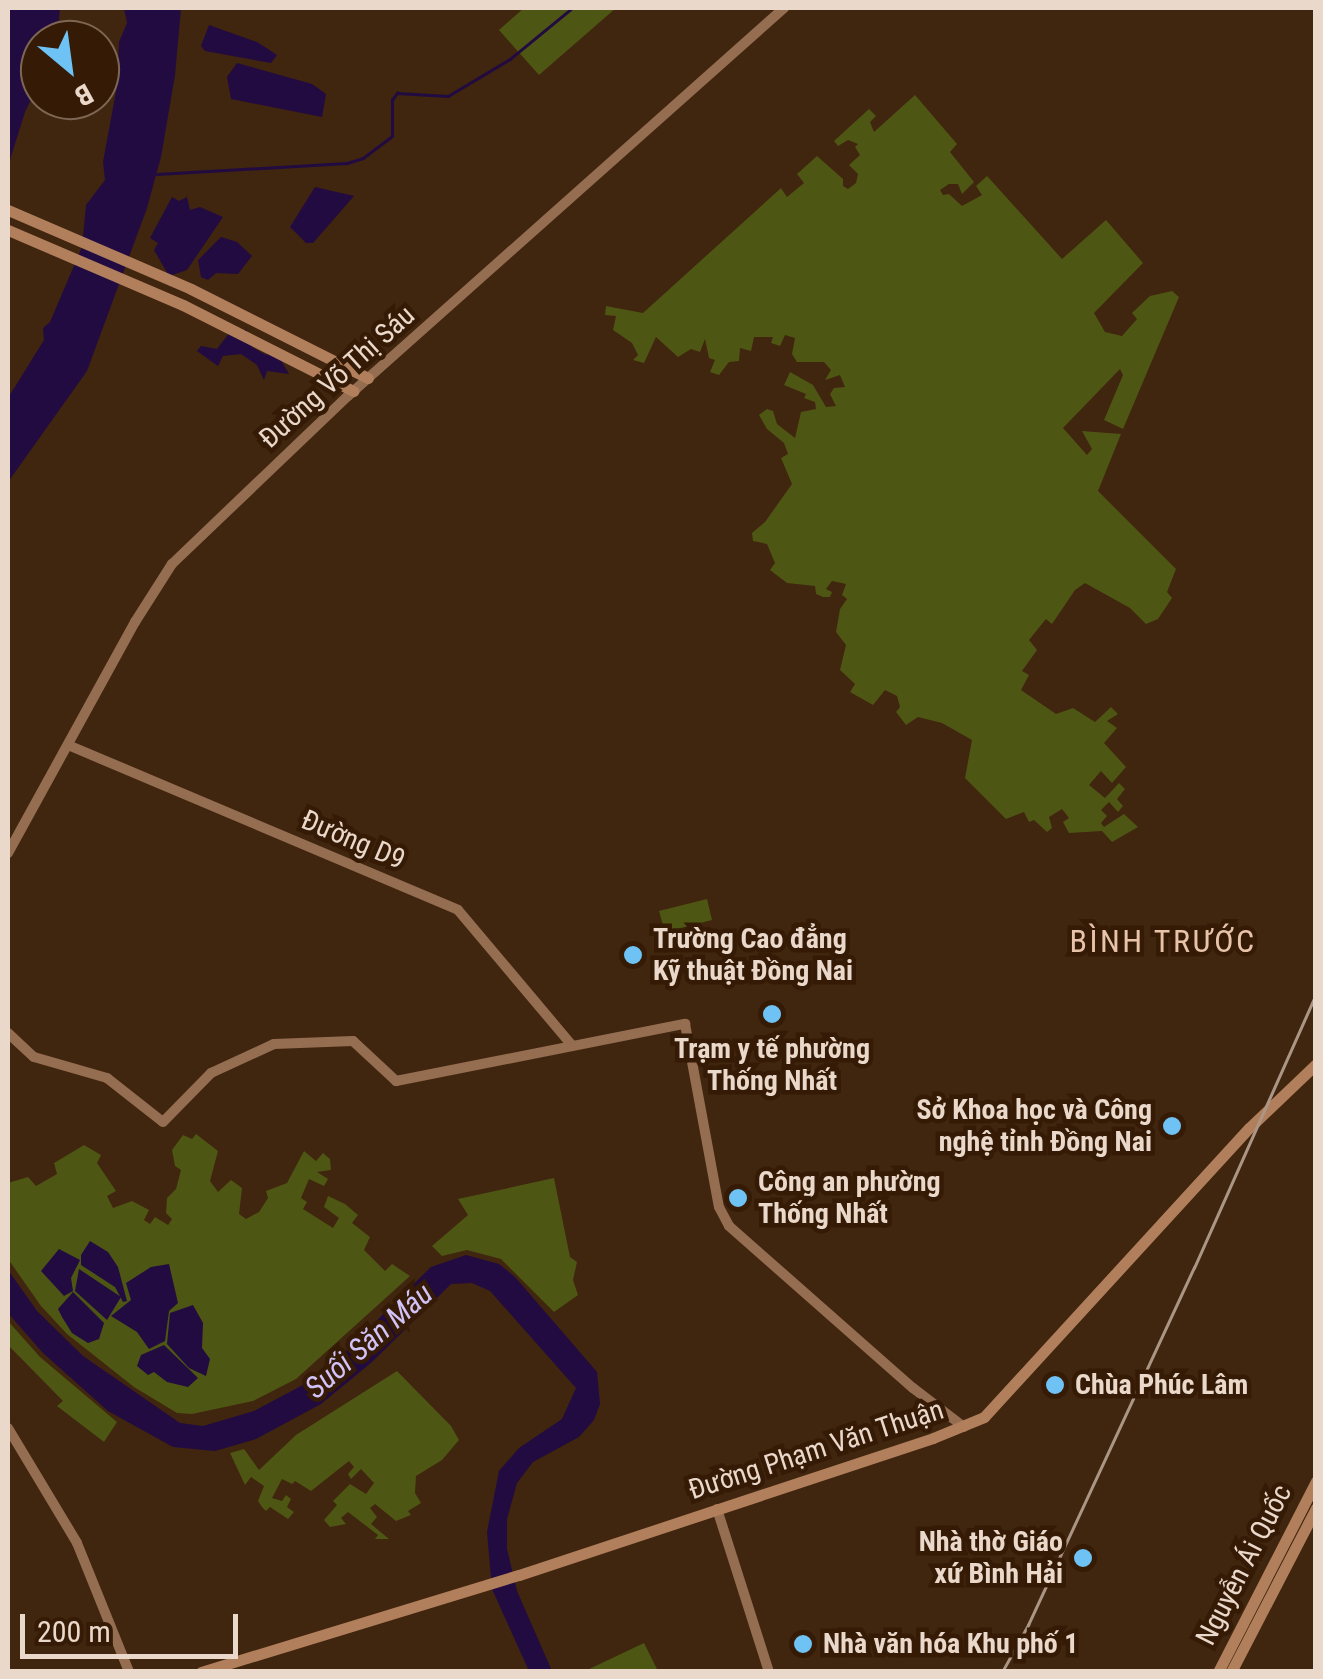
<!DOCTYPE html>
<meta charset="utf-8">
<style>
body{margin:0}
#map{position:relative;width:1323px;height:1679px;overflow:hidden;background:#40250f;font-family:"Roboto Condensed",sans-serif}
div>[style]{position:absolute}
.green>*{inset:0;background:#4e5613}
.water>*{inset:0;background:#210b40}
.stream>*{height:2.5px;margin:-1.25px;padding:0 1.25px;transform-origin:1.25px;border-radius:1.25px;background:#210b40}
.secondary>*{height:10px;margin:-5px;padding:0 5px;transform-origin:5px;border-radius:5px;background:#956d51}
.primary>*{height:11px;margin:-5.5px;padding:0 5.5px;transform-origin:5.5px;border-radius:5.5px;background:#b17f5b}
.rail>*{height:2.5px;margin:-1.25px;padding:0 1.25px;transform-origin:1.25px;border-radius:1.25px;background:#ab9685}
.dots>*{width:28px;height:28px;translate:-50% -50%;box-sizing:border-box;border:5px solid #351b05;border-radius:50%}
span{translate:-50% -50%;white-space:nowrap;text-align:center;line-height:1.15;-webkit-text-stroke:9px #351b05;paint-order:stroke}
.street-label{font-size:28px;color:#ead8cb}
.poi-label{font-size:28px;color:#ead8cb;font-weight:700}
.left{translate:0 -50%;text-align:left}
.right{translate:-100% -50%;text-align:right}
.water-label{font-size:30px;color:#d1c3f8;font-style:italic}
.quarter-label{font-size:32px;color:#e7c3aa;letter-spacing:2.5px}
.frame{position:absolute;inset:0;border:10px solid #ead8cb;pointer-events:none}
.north{position:absolute;left:20px;top:20px;width:100px;height:100px;box-sizing:border-box;background:#351b05;border:2px solid #7d6754;border-radius:50%;rotate:151deg;font-size:28px;font-weight:700;line-height:40px;text-align:center;color:#ead8cb}
.north::after{content:'';display:block;margin:auto;width:35px;height:45px;background:#6ec2f4;clip-path:polygon(50% 0,100% 100%,50% 72%,0 100%)}
.scale{position:absolute;left:20px;top:1614px;width:218px;height:45px;box-sizing:border-box;border:5px solid #ead8cb;border-top:0;padding-left:12px;font-size:30px;line-height:35px;white-space:nowrap;color:#ead8cb;-webkit-text-stroke:8px #351b05;paint-order:stroke}
</style>
<div id="map">
<div class="green">
<i style="clip-path:polygon(524px 8px,616px 8px,539px 75px,499px 30px)"></i>
<i style="clip-path:polygon(915px 95px,957px 144px,950px 152px,974px 182px,962px 194px,958px 184px,949px 184px,940px 190px,943px 195px,949px 194px,962px 206px,982px 195px,976px 186px,987px 176px,1062px 259px,1106px 220px,1143px 263px,1094px 313px,1105px 332px,1122px 336px,1137px 319px,1132px 313px,1150px 296px,1172px 291px,1179px 297px,1123px 429px,1104px 420px,1123px 375px,1120px 369px,1063px 428px,1087px 455px,1092px 449px,1082px 431px,1121px 434px,1098px 491px,1176px 569px,1167px 592px,1172px 598px,1158px 619px,1146px 624px,1130px 608px,1085px 583px,1075px 590px,1052px 624px,1046px 619px,1029px 640px,1037px 650px,1022px 671px,1029px 675px,1021px 690px,1056px 714px,1073px 708px,1095px 722px,1111px 707px,1118px 714px,1107px 721px,1117px 728px,1104px 743px,1126px 767px,1112px 783px,1101px 771px,1089px 785px,1105px 798px,1119px 783px,1125px 789px,1117px 799px,1123px 806px,1118px 812px,1109px 802px,1101px 810px,1107px 816px,1101px 823px,1104px 827px,1124px 814px,1138px 827px,1112px 842px,1102px 831px,1069px 833px,1063px 822px,1069px 818px,1062px 809px,1049px 817px,1052px 828px,1047px 832px,1034px 820px,1029px 822px,1024px 812px,1006px 819px,965px 778px,972px 740px,942px 723px,918px 717px,906px 725px,896px 712px,900px 707px,897px 696px,885px 690px,873px 705px,850px 692px,855px 684px,840px 670px,846px 645px,836px 632px,840px 609px,847px 599px,842px 595px,846px 584px,832px 581px,826px 589px,832px 592px,830px 597px,823px 597px,816px 594px,815px 586px,787px 583px,770px 570px,775px 563px,767px 544px,753px 541px,752px 533px,765px 522px,792px 484px,781px 458px,788px 454px,784px 443px,767px 429px,759px 415px,767px 409px,773px 411px,777px 424px,795px 438px,801px 412px,816px 409px,815px 402px,804px 398px,806px 394px,784px 385px,790px 372px,813px 385px,826px 407px,836px 406px,830px 394px,834px 388px,845px 387px,840px 375px,825px 380px,831px 370px,824px 362px,797px 362px,792px 354px,795px 338px,785px 335px,780px 346px,771px 343px,773px 337px,754px 337px,751px 351px,740px 348px,739px 361px,729px 362px,719px 375px,710px 372px,715px 360px,709px 358px,705px 339px,700px 352px,691px 349px,678px 357px,656px 337px,644px 363px,633px 360px,638px 355px,632px 343px,613px 330px,616px 316px,605px 315px,606px 306px,643px 313px,781px 188px,787px 197px,804px 183px,797px 174px,817px 156px,843px 179px,843px 186px,848px 189px,856px 183px,858px 174px,849px 165px,860px 155px,855px 147px,858px 144px,848px 140px,838px 146px,834px 141px,869px 109px,876px 116px,870px 122px,874px 132px)"></i>
<i style="clip-path:polygon(707px 899px,712px 920px,665px 932px,659px 911px)"></i>
<i style="clip-path:polygon(196px 1134px,218px 1151px,210px 1181px,218px 1192px,231px 1180px,242px 1188px,239px 1214px,246px 1219px,259px 1212px,268px 1198px,266px 1191px,287px 1183px,304px 1151px,316px 1161px,323px 1153px,330px 1159px,331px 1170px,317px 1172px,328px 1179px,324px 1186px,309px 1179px,301px 1198px,307px 1202px,303px 1209px,333px 1228px,339px 1218px,324px 1207px,328px 1196px,345px 1204px,358px 1215px,352px 1223px,370px 1237px,364px 1250px,385px 1271px,392px 1264px,410px 1276px,296px 1379px,253px 1401px,192px 1414px,177px 1413px,134px 1387px,67px 1334px,41px 1306px,8px 1259px,8px 1183px,28px 1177px,36px 1186px,57px 1174px,54px 1163px,84px 1145px,101px 1155px,97px 1163px,116px 1191px,107px 1196px,113px 1208px,132px 1201px,149px 1210px,144px 1220px,150px 1224px,155px 1217px,168px 1225px,172px 1219px,166px 1213px,167px 1198px,176px 1189px,181px 1170px,175px 1166px,172px 1150px,183px 1135px,192px 1139px)"></i>
<i style="clip-path:polygon(554px 1178px,570px 1257px,577px 1262px,573px 1280px,578px 1295px,554px 1312px,501px 1259px,467px 1250px,442px 1256px,432px 1246px,468px 1215px,458px 1199px)"></i>
<i style="clip-path:polygon(8px 1321px,40px 1357px,117px 1422px,104px 1442px,57px 1406px,63px 1401px,8px 1345px)"></i>
<i style="clip-path:polygon(397px 1371px,451px 1426px,459px 1440px,442px 1460px,416px 1476px,415px 1493px,421px 1503px,408px 1511px,411px 1515px,396px 1521px,375px 1504px,370px 1508px,377px 1517px,371px 1524px,389px 1539px,375px 1539px,378px 1535px,348px 1512px,341px 1518px,346px 1524px,330px 1527px,324px 1520px,337px 1505px,333px 1501px,350px 1484px,366px 1494px,374px 1483px,361px 1469px,351px 1479px,348px 1474px,354px 1467px,349px 1461px,311px 1491px,295px 1481px,292px 1484px,282px 1479px,272px 1498px,282px 1501px,286px 1495px,291px 1499px,287px 1507px,294px 1512px,288px 1519px,270px 1507px,266px 1511px,262px 1507px,258px 1501px,264px 1486px,251px 1477px,245px 1485px,230px 1453px,244px 1449px,259px 1470px,296px 1435px)"></i>
<i style="clip-path:polygon(644px 1643px,658px 1671px,585px 1671px)"></i>
</div>
<div class="water">
<i style="clip-path:polygon(8px 8px,60px 8px,57px 40px,40px 40px,40px 81px,25px 112px,8px 166px)"></i>
<i style="clip-path:polygon(124px 8px,181px 8px,175px 75px,161px 157px,147px 208px,87px 371px,8px 482px,8px 398px,44px 340px,43px 328px,50px 322px,82px 247px,86px 205px,105px 180px,103px 162px,117px 86px,119px 42px,127px 23px)"></i>
<i style="clip-path:polygon(209px 25px,257px 42px,277px 55px,271px 63px,205px 51px,201px 46px)"></i>
<i style="clip-path:polygon(237px 63px,312px 84px,326px 94px,322px 117px,231px 99px,227px 77px)"></i>
<i style="clip-path:polygon(315px 187px,354px 196px,313px 243px,306px 243px,290px 227px)"></i>
<i style="clip-path:polygon(172px 197px,179px 201px,187px 197px,190px 210px,200px 207px,223px 217px,187px 270px,169px 276px,154px 250px,158px 243px,150px 238px)"></i>
<i style="clip-path:polygon(221px 237px,237px 242px,252px 256px,238px 274px,216px 273px,208px 280px,201px 277px,198px 260px)"></i>
<i style="clip-path:polygon(246px 329px,252px 347px,266px 355px,275px 350px,289px 374px,267px 371px,264px 380px,257px 365px,241px 354px,223px 356px,218px 366px,197px 351px,201px 346px,217px 349px,230px 332px,242px 334px)"></i>
<i style="clip-path:polygon(90px 1241px,108px 1252px,118px 1267px,127px 1301px,123px 1302px,115px 1287px,81px 1265px,81px 1255px)"></i>
<i style="clip-path:polygon(59px 1249px,80px 1260px,71px 1278px,73px 1291px,64px 1296px,41px 1271px)"></i>
<i style="clip-path:polygon(466px 1255px,499px 1264px,515px 1277px,597px 1372px,600px 1404px,594px 1420px,579px 1437px,533px 1462px,517px 1483px,507px 1519px,507px 1549px,517px 1591px,552px 1671px,529px 1671px,492px 1589px,487px 1532px,499px 1471px,519px 1448px,562px 1419px,576px 1388px,490px 1291px,472px 1283px,451px 1284px,372px 1362px,321px 1404px,256px 1439px,215px 1451px,173px 1447px,108px 1411px,43px 1353px,8px 1313px,8px 1270px,37px 1311px,83px 1356px,180px 1423px,203px 1426px,254px 1411px,301px 1386px,344px 1353px,431px 1267px)"></i>
<i style="clip-path:polygon(169px 1264px,178px 1303px,169px 1311px,165px 1341px,149px 1349px,137px 1332px,111px 1316px,131px 1300px,126px 1283px,151px 1267px)"></i>
<i style="clip-path:polygon(79px 1269px,121px 1297px,107px 1320px,75px 1291px)"></i>
<i style="clip-path:polygon(73px 1292px,104px 1323px,99px 1339px,88px 1343px,72px 1333px,62px 1317px,58px 1309px)"></i>
<i style="clip-path:polygon(193px 1305px,203px 1323px,202px 1348px,210px 1359px,206px 1376px,189px 1368px,167px 1344px,170px 1313px)"></i>
<i style="clip-path:polygon(164px 1345px,198px 1378px,188px 1387px,167px 1382px,154px 1372px,148px 1375px,137px 1366px,141px 1355px)"></i>
</div>
<div class="stream">
<i style="left:157px;top:174px;width:190px;rotate:-3.3deg"></i>
<i style="left:347px;top:163px;width:17px;rotate:-17deg"></i>
<i style="left:363px;top:158px;width:36px;rotate:-37deg"></i>
<i style="left:392px;top:136px;width:36px;rotate:-90deg"></i>
<i style="left:392px;top:100px;width:9px;rotate:-54deg"></i>
<i style="left:397px;top:93px;width:51px;rotate:3.4deg"></i>
<i style="left:448px;top:96px;width:72px;rotate:-30.8deg"></i>
<i style="left:510px;top:59px;width:80px;rotate:-39.4deg"></i>
</div>
<div class="secondary">
<i style="left:68px;top:745px;width:423px;rotate:22.9deg"></i>
<i style="left:458px;top:910px;width:175px;rotate:49.9deg"></i>
<i style="left:8px;top:853px;width:264px;rotate:-61.2deg"></i>
<i style="left:135px;top:622px;width:69px;rotate:-57.5deg"></i>
<i style="left:172px;top:564px;width:243px;rotate:-43.7deg"></i>
<i style="left:348px;top:396px;width:584px;rotate:-41.67deg"></i>
<i style="left:8px;top:1033px;width:35px;rotate:43deg"></i>
<i style="left:34px;top:1057px;width:76px;rotate:16deg"></i>
<i style="left:107px;top:1078px;width:71px;rotate:38.2deg"></i>
<i style="left:163px;top:1122px;width:69px;rotate:-45.6deg"></i>
<i style="left:211px;top:1073px;width:69px;rotate:-24.7deg"></i>
<i style="left:274px;top:1044px;width:79px;rotate:-2.2deg"></i>
<i style="left:353px;top:1041px;width:59px;rotate:42.9deg"></i>
<i style="left:396px;top:1081px;width:295px;rotate:-11.2deg"></i>
<i style="left:685px;top:1024px;width:186px;rotate:79.5deg"></i>
<i style="left:719px;top:1207px;width:21px;rotate:62deg"></i>
<i style="left:729px;top:1226px;width:245px;rotate:41.4deg"></i>
<i style="left:913px;top:1388px;width:64px;rotate:37.4deg"></i>
<i style="left:8px;top:1428px;width:134px;rotate:59deg"></i>
<i style="left:77px;top:1543px;width:139px;rotate:68deg"></i>
<i style="left:717px;top:1509px;width:171px;rotate:72.3deg"></i>
</div>
<div class="primary">
<i style="left:8px;top:210px;width:199px;rotate:23.3deg"></i>
<i style="left:191px;top:289px;width:198px;rotate:26.7deg"></i>
<i style="left:8px;top:230px;width:190px;rotate:23.2deg"></i>
<i style="left:183px;top:305px;width:191px;rotate:26.8deg"></i>
<i style="left:201px;top:1672px;width:332px;rotate:-17deg"></i>
<i style="left:519px;top:1575px;width:436px;rotate:-18.3deg"></i>
<i style="left:933px;top:1438px;width:55px;rotate:-22.4deg"></i>
<i style="left:984px;top:1417px;width:392px;rotate:-47.5deg"></i>
<i style="left:1249px;top:1128px;width:93px;rotate:-43.7deg"></i>
<i style="left:1218px;top:1672px;width:215px;rotate:-62.8deg"></i>
<i style="left:1231px;top:1672px;width:185px;rotate:-62.6deg"></i>
</div>
<div class="rail">
<i style="left:1002px;top:1672px;width:54px;rotate:-61deg"></i>
<i style="left:1028px;top:1625px;width:394px;rotate:-65.1deg"></i>
<i style="left:1194px;top:1268px;width:300px;rotate:-66deg"></i>
</div>
<div class="dots">
<i style="left:633px;top:955px;background:#6ec2f4"></i>
<i style="left:772px;top:1014px;background:#6ec2f4"></i>
<i style="left:1172px;top:1126px;background:#6ec2f4"></i>
<i style="left:738px;top:1198px;background:#6ec2f4"></i>
<i style="left:1055px;top:1385px;background:#6ec2f4"></i>
<i style="left:1083px;top:1558px;background:#6ec2f4"></i>
<i style="left:803px;top:1644px;background:#6ec2f4"></i>
</div>
<div class="street-label">
<span style="left:337px;top:377px;rotate:-42deg">Đường Võ Thị Sáu</span>
<span style="left:353px;top:840px;rotate:23deg">Đường D9</span>
<span style="left:816px;top:1450px;rotate:-18deg">Đường Phạm Văn Thuận</span>
<span style="left:1244px;top:1565px;rotate:-63deg">Nguyễn Ái Quốc</span>
</div>
<div class="poi-label">
<span class="left" style="left:653px;top:955px">Trường Cao đẳng<br>Kỹ thuật Đồng Nai</span>
<span style="left:772px;top:1065px">Trạm y tế phường<br>Thống Nhất</span>
<span class="right" style="left:1152px;top:1126px">Sở Khoa học và Công<br>nghệ tỉnh Đồng Nai</span>
<span class="left" style="left:758px;top:1198px">Công an phường<br>Thống Nhất</span>
<span class="left" style="left:1075px;top:1385px">Chùa Phúc Lâm</span>
<span class="right" style="left:1063px;top:1558px">Nhà thờ Giáo<br>xứ Bình Hải</span>
<span class="left" style="left:823px;top:1644px">Nhà văn hóa Khu phố 1</span>
</div>
<div class="water-label">
<span style="left:369px;top:1341px;rotate:-41deg">Suối Săn Máu</span>
</div>
<div class="quarter-label">
<span style="left:1163px;top:941px">BÌNH TRƯỚC</span>
</div>
<div class="frame"></div>
<div class="north">B</div>
<div class="scale">200 m</div>
</div>
